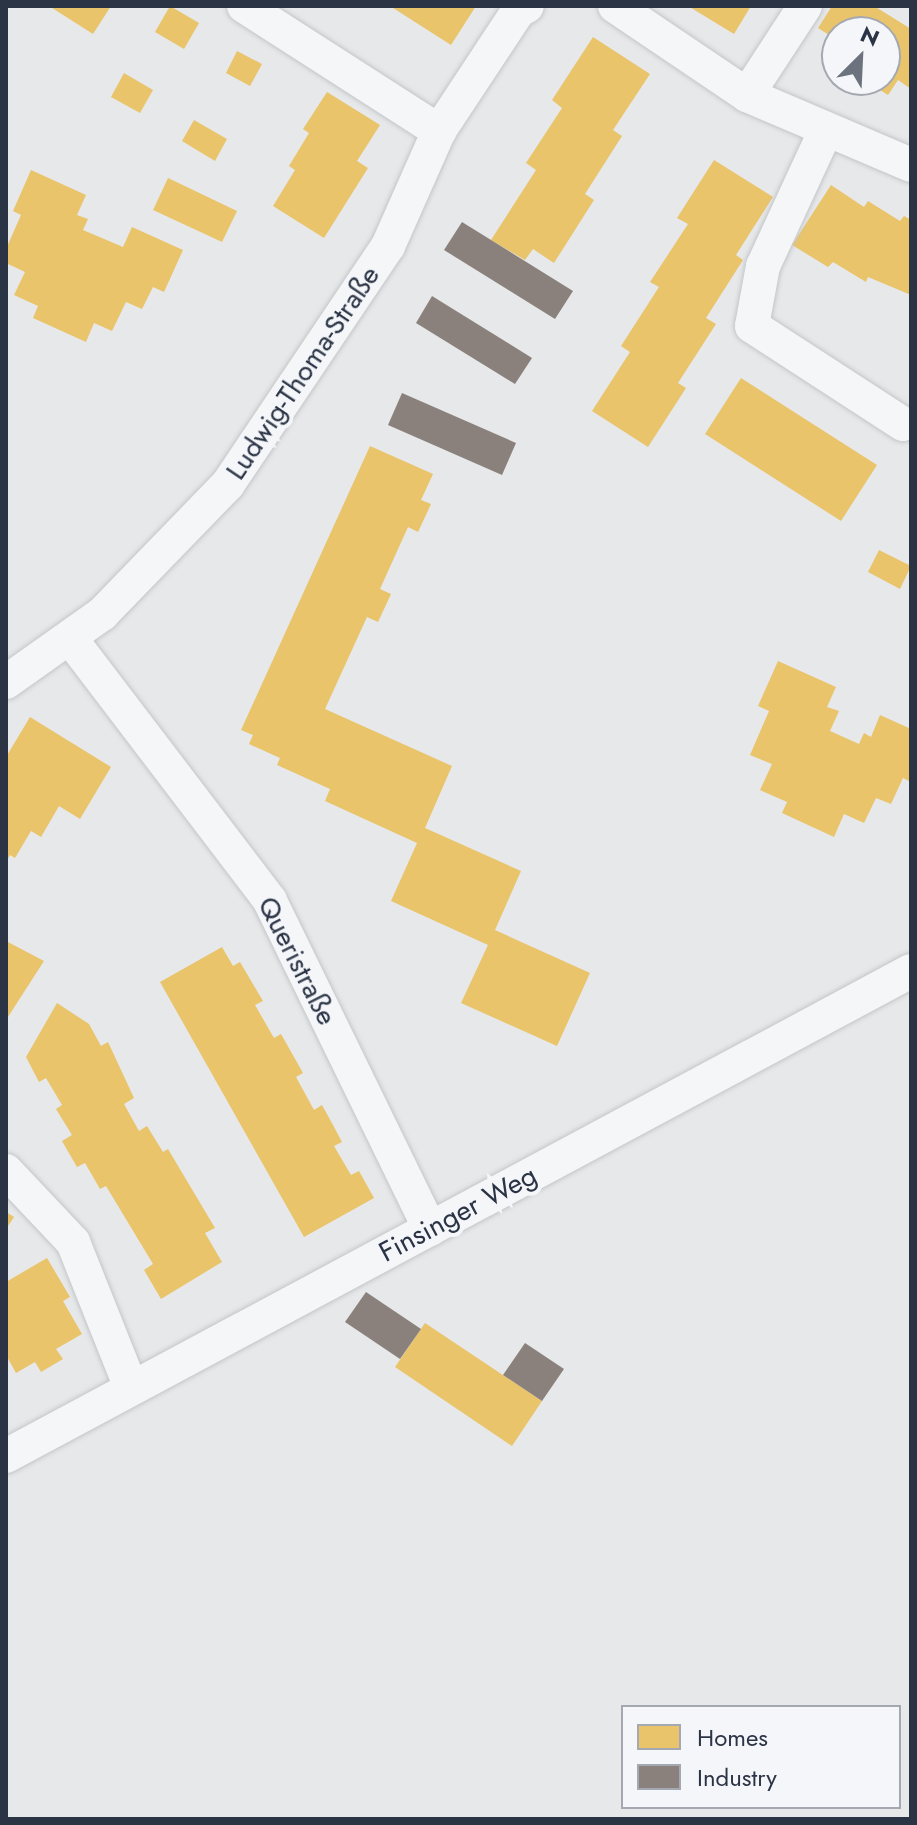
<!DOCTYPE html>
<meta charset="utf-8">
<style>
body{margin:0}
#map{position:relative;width:917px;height:1825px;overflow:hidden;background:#e6e8ea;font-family:Jost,sans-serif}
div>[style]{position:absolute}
.homes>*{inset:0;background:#e9c46a}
.industry>*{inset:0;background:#8a817c}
.roads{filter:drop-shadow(0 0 2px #c4c6c8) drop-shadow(0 0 2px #c4c6c8)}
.minor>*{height:34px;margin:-17px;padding:0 17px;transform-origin:17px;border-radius:17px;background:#f5f6f7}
span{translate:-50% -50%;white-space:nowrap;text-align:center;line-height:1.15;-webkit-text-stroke:8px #f4f6f9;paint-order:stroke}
.street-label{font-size:28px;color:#2b3445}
.frame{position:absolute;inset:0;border:8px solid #2b3445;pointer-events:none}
.legend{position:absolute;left:621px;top:1705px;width:280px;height:104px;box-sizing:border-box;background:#f4f6f9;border:2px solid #a4a8b1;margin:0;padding:10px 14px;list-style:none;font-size:24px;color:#2b3445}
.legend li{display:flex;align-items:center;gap:16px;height:40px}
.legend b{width:40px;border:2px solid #a4a8b1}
.north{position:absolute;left:821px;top:16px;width:80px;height:80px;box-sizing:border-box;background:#f4f6f9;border:2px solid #a4a8b1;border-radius:50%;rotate:24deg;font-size:22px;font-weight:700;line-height:32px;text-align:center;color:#2b3445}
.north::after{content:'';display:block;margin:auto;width:28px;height:36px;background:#6c737f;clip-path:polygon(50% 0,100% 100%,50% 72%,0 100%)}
</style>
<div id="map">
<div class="homes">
<i style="clip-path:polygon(49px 6px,111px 6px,93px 34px)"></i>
<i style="clip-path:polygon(170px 6px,199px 23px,184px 49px,155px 32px)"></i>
<i style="clip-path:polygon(390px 6px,476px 6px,451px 45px)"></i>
<i style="clip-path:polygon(688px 6px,751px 6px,734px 34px)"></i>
<i style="clip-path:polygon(832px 6px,874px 6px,911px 29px,911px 89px,898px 80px,888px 95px,864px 80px,885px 80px,885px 32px,837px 32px,837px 40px,818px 28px)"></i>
<i style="clip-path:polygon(593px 37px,650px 74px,613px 130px,622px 136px,585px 194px,594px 200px,554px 263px,533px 249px,525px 260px,491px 240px,536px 170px,526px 163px,562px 108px,552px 100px)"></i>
<i style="clip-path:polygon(237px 51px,262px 64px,250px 86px,226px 73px)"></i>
<i style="clip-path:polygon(124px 73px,153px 90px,140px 113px,111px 97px)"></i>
<i style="clip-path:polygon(327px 92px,380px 125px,357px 161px,368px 168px,324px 238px,273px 206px,295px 170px,289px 166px,309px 133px,303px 129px)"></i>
<i style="clip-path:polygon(194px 120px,227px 139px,215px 161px,182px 141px)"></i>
<i style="clip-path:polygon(714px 160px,773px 197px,736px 255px,743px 260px,706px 318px,716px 324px,678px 383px,686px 388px,648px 447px,592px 411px,630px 352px,621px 346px,659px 287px,650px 282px,688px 224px,677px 218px)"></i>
<i style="clip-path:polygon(31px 170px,86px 195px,77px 215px,88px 219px,83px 230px,123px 247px,132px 227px,183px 250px,164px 292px,153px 287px,142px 309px,126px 302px,112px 331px,94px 323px,86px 342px,33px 318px,38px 306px,14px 295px,25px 272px,6px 263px,6px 249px,21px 215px,13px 211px)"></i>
<i style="clip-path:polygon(168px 178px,237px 211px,222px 242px,153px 210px)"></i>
<i style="clip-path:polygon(831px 185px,864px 207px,868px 201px,900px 221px,904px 216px,911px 220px,911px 295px,868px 277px,866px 282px,833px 262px,828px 267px,792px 245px)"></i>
<i style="clip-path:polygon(741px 378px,877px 465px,841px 521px,705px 434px)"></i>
<i style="clip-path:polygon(370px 446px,433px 474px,421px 500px,431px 504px,418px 532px,408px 527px,380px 589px,391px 594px,378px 622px,367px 617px,325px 709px,452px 766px,425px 828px,521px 871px,495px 930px,590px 973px,557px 1046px,461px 1003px,488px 945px,391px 901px,417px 843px,325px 801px,330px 789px,277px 765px,280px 758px,249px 744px,253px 735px,241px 730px)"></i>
<i style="clip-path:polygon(879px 550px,911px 566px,900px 589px,868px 572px)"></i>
<i style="clip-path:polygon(778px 661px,836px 687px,827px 707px,839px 711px,830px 731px,859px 744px,864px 733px,871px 737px,880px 715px,911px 729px,911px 782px,903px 778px,891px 804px,876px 798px,864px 823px,844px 814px,834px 837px,782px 813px,787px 802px,760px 790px,772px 764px,750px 755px,769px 711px,758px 706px)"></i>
<i style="clip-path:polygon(30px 717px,111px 767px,80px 819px,59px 806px,41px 837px,31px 831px,15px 858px,10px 855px,6px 862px,6px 757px)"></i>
<i style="clip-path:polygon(6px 941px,44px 961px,6px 1020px)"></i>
<i style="clip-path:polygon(222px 947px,233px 966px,240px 962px,263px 1001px,255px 1005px,274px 1038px,281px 1034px,303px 1073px,296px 1077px,314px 1110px,322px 1105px,333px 1125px,342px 1142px,334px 1146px,351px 1175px,359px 1171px,374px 1198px,304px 1237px,160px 982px)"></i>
<i style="clip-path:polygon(57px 1003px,89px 1024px,101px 1046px,108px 1042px,134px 1098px,124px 1104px,139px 1131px,147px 1126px,163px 1152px,168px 1149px,215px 1228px,205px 1233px,222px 1262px,161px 1299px,144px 1270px,153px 1264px,106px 1186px,100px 1189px,85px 1163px,77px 1167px,62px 1141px,72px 1135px,56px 1109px,62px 1105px,46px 1078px,39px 1082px,26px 1057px)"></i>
<i style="clip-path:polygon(6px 1212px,14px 1217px,6px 1229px)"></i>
<i style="clip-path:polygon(47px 1258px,70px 1297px,63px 1301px,82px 1334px,56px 1349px,63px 1359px,41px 1372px,35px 1362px,16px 1373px,6px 1355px,6px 1282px)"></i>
<i style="clip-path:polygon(425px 1323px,542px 1401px,512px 1446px,395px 1367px)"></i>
</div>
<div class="industry">
<i style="clip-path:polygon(462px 222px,573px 291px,555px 319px,444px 250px)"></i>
<i style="clip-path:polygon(432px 296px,532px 358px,515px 384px,416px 323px)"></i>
<i style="clip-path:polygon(402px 393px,516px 443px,502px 475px,388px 425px)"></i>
<i style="clip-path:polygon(366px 1292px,421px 1329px,400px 1359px,345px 1322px)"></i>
<i style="clip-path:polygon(525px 1343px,564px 1369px,542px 1401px,503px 1375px)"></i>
</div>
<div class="roads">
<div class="minor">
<i style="left:244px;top:6px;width:232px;rotate:32.7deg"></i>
<i style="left:615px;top:6px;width:159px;rotate:34deg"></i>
<i style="left:747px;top:95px;width:178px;rotate:23.1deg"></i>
<i style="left:747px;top:95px;width:106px;rotate:-56.9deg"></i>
<i style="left:825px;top:132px;width:148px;rotate:114.8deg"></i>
<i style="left:763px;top:266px;width:61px;rotate:100.4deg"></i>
<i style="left:752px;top:326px;width:180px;rotate:33deg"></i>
<i style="left:70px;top:638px;width:330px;rotate:52.7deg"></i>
<i style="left:270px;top:901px;width:365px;rotate:64deg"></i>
<i style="left:6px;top:682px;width:118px;rotate:-35.3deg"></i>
<i style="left:102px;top:614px;width:181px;rotate:-45.9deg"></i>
<i style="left:228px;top:484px;width:287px;rotate:-56.1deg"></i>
<i style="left:388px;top:246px;width:126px;rotate:-66.1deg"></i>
<i style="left:439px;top:131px;width:144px;rotate:-56.6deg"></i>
<i style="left:518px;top:11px;width:10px;rotate:-29deg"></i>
<i style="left:6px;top:1171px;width:98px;rotate:46.7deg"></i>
<i style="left:73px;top:1242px;width:157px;rotate:68.3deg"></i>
<i style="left:6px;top:1456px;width:1027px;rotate:-28.19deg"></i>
</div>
</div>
<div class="street-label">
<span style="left:303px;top:373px;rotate:-56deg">Ludwig-Thoma-Straße</span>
<span style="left:297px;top:961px;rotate:63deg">Queristraße</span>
<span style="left:458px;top:1214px;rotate:-28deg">Finsinger Weg</span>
</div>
<div class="frame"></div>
<ul class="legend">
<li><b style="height:22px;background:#e9c46a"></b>Homes</li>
<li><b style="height:22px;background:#8a817c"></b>Industry</li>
</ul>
<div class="north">N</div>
</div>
